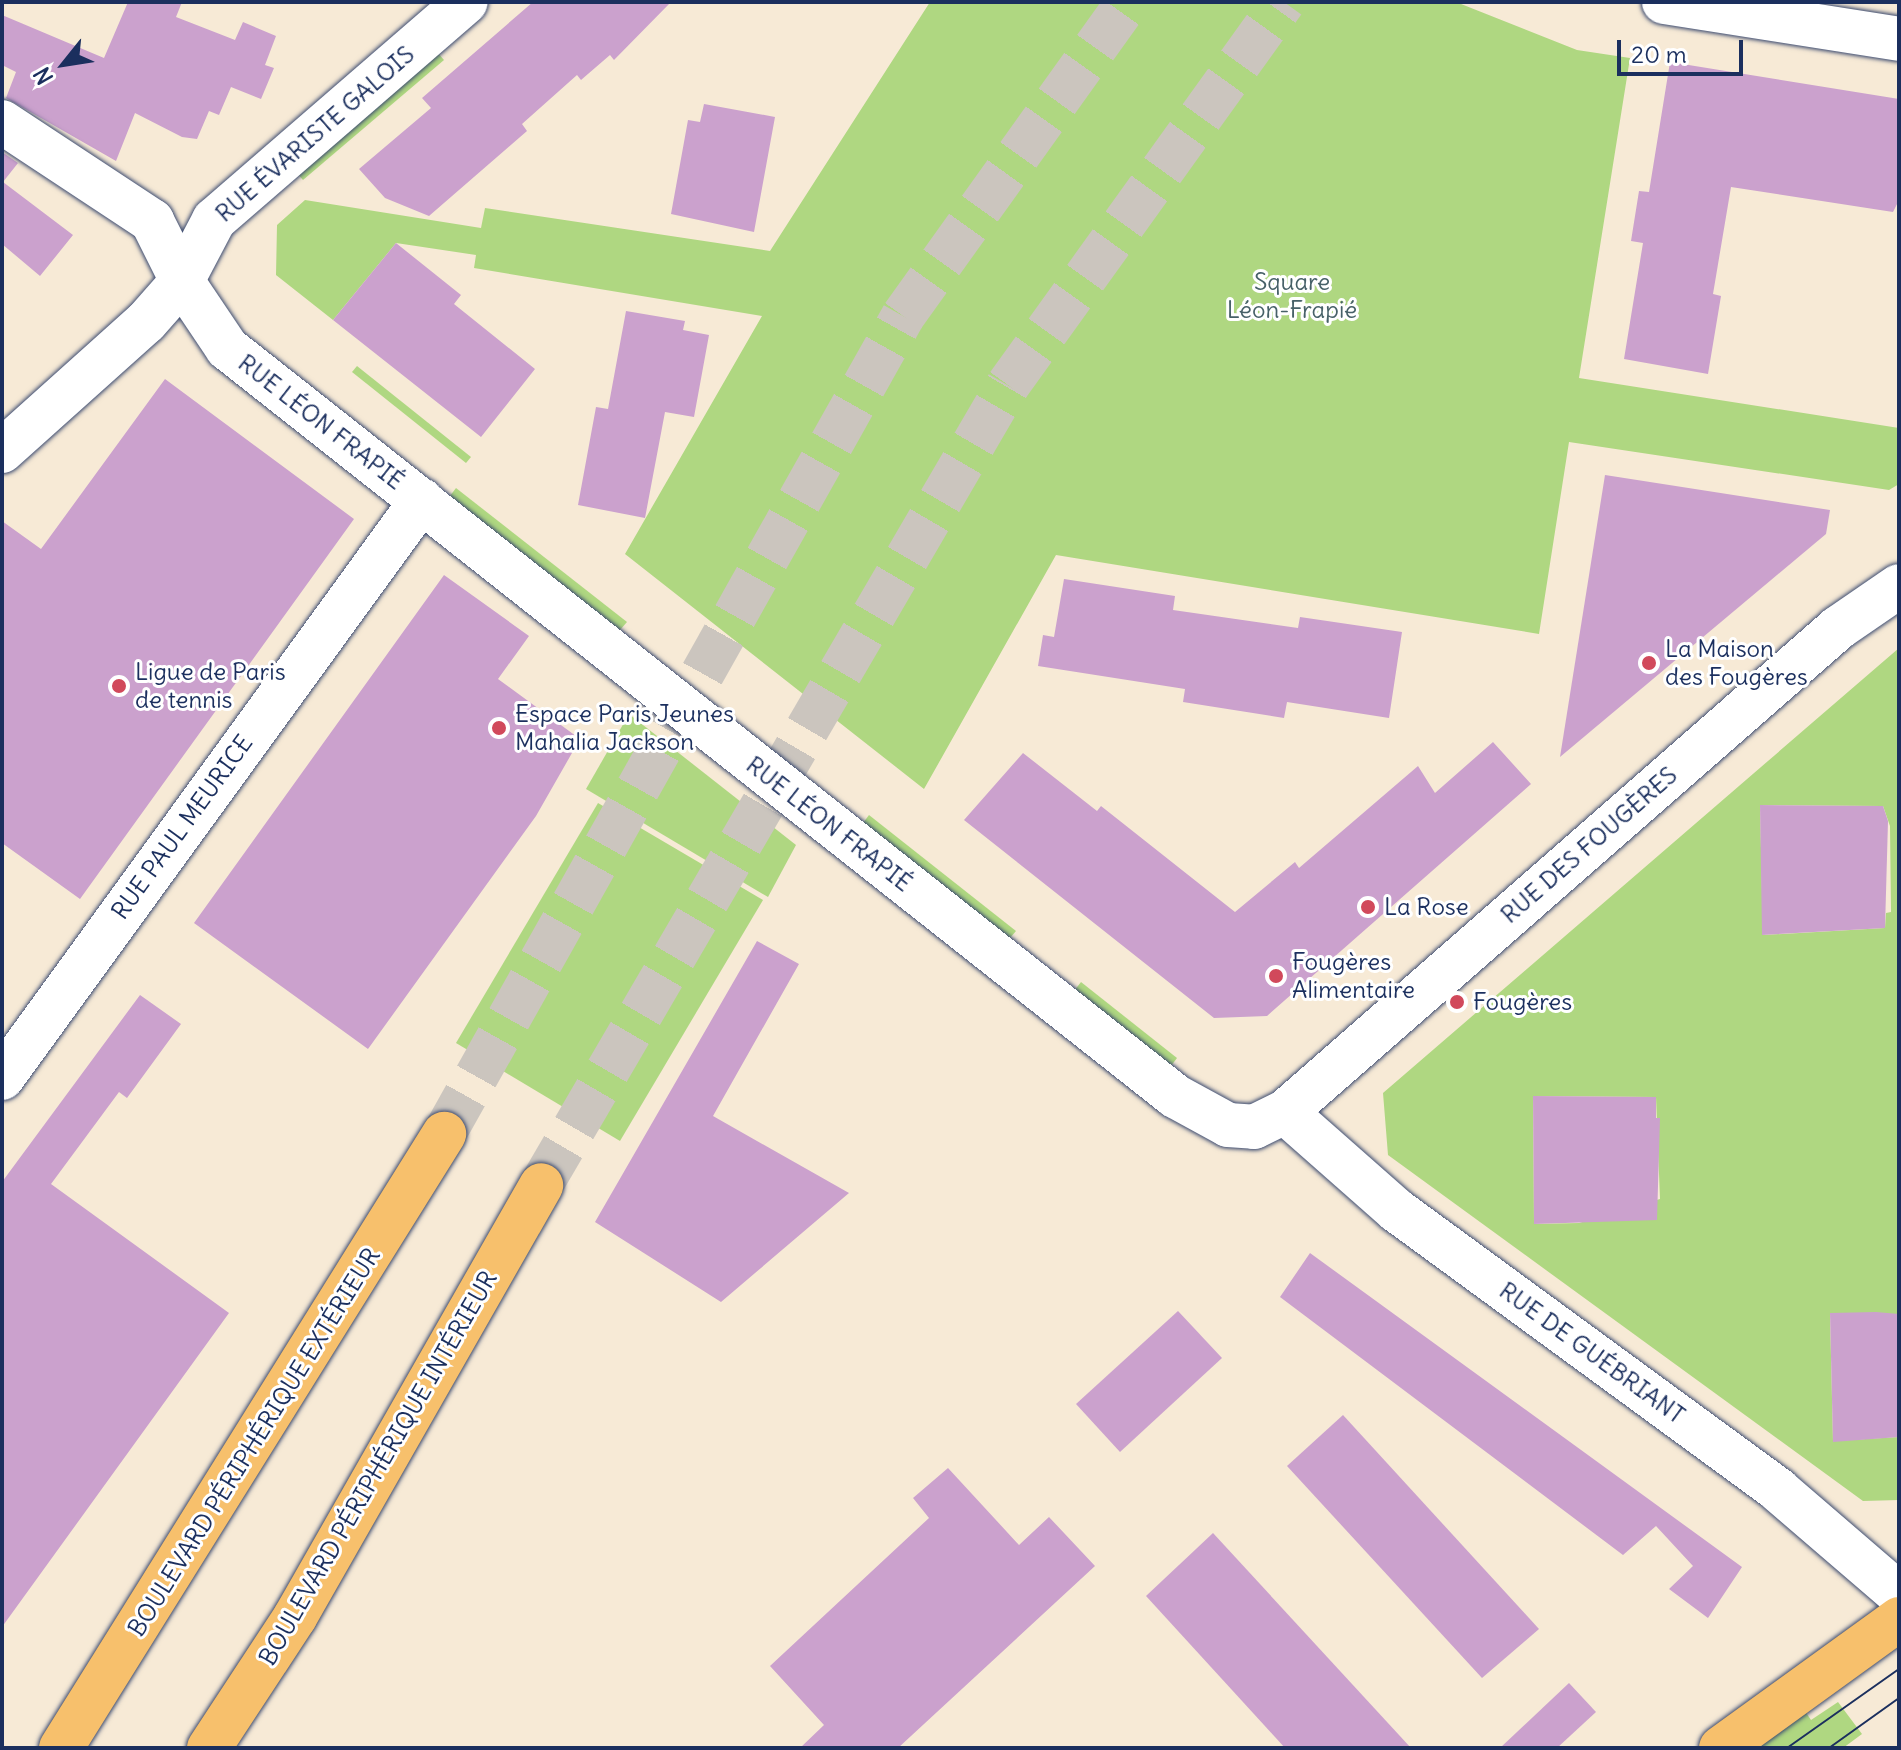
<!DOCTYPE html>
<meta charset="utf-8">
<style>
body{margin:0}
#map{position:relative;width:1901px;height:1750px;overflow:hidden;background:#f7ead6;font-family:Delius,sans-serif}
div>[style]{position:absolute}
.green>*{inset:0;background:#afd781}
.building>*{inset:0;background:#cba1cd}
.highway-tunnel>*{height:44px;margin-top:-22px;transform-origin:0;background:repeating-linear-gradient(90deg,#cbc5be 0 44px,transparent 0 66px)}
.roads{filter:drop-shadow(0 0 2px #3c4b70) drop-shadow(0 0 2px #3c4b70)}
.minor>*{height:44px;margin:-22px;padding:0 22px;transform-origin:22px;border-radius:22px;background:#fff}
.major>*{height:44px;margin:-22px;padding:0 22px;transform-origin:22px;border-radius:22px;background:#f7c06c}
.highway>*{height:44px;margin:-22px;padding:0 22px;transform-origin:22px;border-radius:22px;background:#f7c06c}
.tram>*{height:2px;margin:-1px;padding:0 1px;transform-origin:1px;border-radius:1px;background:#1b2f5e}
.dots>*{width:22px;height:22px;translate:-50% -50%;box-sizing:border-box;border:4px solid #fff;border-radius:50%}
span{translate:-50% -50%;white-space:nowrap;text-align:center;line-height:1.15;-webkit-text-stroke:6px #fff;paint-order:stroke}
.street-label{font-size:24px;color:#1b2f5e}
.park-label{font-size:24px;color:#476168}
.poi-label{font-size:24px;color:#1b2f5e}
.left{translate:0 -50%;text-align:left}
.frame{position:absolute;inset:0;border:4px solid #1b2f5e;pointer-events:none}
.north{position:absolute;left:24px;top:24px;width:80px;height:80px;-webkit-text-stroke:6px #fff;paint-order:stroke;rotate:240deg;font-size:22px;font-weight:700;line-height:32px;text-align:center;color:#1b2f5e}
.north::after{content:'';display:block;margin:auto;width:28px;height:36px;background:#1b2f5e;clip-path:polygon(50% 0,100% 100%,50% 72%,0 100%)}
.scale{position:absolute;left:1617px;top:40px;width:126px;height:36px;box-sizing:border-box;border:4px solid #1b2f5e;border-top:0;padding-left:10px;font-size:24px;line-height:28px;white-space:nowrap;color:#1b2f5e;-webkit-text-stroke:6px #fff;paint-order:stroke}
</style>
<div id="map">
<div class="green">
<i style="clip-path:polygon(930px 2px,1456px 2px,1577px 50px,1630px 58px,1579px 378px,1899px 428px,1899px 484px,1889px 490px,1569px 442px,1539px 634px,1056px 555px,924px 789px,625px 554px,762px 316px,474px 268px,476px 255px,396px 243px,333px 320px,276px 275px,277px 225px,305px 200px,481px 228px,485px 208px,770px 251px)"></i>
<i style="clip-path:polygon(437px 52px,444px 60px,303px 180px,296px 172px)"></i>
<i style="clip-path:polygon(357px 366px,471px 457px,466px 463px,352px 372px)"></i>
<i style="clip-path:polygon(456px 488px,627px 622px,620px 630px,450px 496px)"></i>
<i style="clip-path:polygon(evenodd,1899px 648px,1899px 1314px,1830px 1314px,1833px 1441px,1899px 1437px,1899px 1500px,1863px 1501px,1388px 1155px,1383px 1093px,1899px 648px,1760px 805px,1883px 806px,1890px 826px,1891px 912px,1886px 913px,1885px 928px,1763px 935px,1760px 805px,1899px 648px,1533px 1096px,1656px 1097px,1660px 1199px,1579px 1223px,1534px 1224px,1533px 1096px)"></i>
<i style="clip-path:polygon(629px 714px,796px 845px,768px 897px,586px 789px)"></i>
<i style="clip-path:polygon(598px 803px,763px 900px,620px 1141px,456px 1043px)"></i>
<i style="clip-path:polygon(869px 815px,1016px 931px,1010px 938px,863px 823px)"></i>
<i style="clip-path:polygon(1081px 982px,1177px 1058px,1171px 1066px,1074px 991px)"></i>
<i style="clip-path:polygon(1838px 1702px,1862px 1734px,1843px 1748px,1754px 1748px,1805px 1711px,1811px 1720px)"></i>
</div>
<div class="building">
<i style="clip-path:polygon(128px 2px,182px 2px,176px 17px,235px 40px,243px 22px,276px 36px,265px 65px,274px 68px,261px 99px,231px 87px,219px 115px,209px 111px,197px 139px,182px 137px,135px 113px,116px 161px,6px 98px,16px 72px,2px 65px,2px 15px,104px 58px)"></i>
<i style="clip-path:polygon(533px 2px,671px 2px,614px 60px,610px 55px,581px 80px,577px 75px,522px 124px,527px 131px,429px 216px,385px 198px,359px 169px,431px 108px,422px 98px)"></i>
<i style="clip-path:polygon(1670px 62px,1899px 99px,1899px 200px,1893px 212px,1731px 187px,1713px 294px,1721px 296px,1708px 374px,1624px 359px,1643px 243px,1631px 241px,1639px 191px,1649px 192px)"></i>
<i style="clip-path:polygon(704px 104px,775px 117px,754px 232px,671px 214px,688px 120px,700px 122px)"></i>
<i style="clip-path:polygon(2px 152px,18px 163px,3px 182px,73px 235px,40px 276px,2px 244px)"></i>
<i style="clip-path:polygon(396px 243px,461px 295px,454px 304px,535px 369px,481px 437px,333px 320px)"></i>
<i style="clip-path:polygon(626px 311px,685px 321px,683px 330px,709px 335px,694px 417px,665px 412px,645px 518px,578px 505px,596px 407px,608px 409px)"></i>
<i style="clip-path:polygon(165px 379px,354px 519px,80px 899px,2px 843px,2px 521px,41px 549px)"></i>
<i style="clip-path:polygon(1605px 475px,1830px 510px,1826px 534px,1560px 757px)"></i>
<i style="clip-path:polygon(444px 575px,529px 636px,498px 679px,580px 739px,536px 816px,368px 1049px,194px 923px)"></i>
<i style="clip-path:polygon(1064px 579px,1175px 596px,1173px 610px,1298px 628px,1300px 617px,1402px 632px,1389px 718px,1287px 702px,1284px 718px,1183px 702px,1185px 689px,1038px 666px,1043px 635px,1054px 637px)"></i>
<i style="clip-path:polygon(1493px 742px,1531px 784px,1267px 1016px,1214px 1018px,964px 820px,1023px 753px,1097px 811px,1101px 806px,1235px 912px,1295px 862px,1299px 868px,1418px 766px,1435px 793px)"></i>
<i style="clip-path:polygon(1760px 805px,1883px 806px,1888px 821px,1885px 928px,1762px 935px)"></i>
<i style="clip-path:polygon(757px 941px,799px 964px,713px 1116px,849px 1193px,721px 1302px,595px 1222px)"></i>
<i style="clip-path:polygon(140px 995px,181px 1024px,127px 1098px,119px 1092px,51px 1184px,229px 1313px,2px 1627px,2px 1182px)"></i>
<i style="clip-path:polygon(1533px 1096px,1656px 1097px,1656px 1118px,1660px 1118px,1657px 1220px,1534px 1224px)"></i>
<i style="clip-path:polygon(1310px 1253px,1742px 1567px,1708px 1618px,1669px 1589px,1693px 1566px,1656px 1526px,1623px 1555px,1280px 1297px)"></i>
<i style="clip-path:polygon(1178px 1311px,1222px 1358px,1120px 1452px,1076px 1404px)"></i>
<i style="clip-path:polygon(1876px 1312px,1899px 1314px,1899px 1437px,1833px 1442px,1830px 1313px)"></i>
<i style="clip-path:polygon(1343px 1415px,1539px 1629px,1482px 1678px,1287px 1466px)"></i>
<i style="clip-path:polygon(948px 1468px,1019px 1545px,1049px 1517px,1095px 1566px,898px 1748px,800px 1748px,824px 1725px,770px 1666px,929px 1518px,913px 1498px)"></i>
<i style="clip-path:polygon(1213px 1533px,1411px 1748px,1285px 1748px,1146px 1596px)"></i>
<i style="clip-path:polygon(1569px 1683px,1596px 1712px,1557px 1748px,1500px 1748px)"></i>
</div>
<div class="highway-tunnel">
<i style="left:444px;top:1134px;width:938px;rotate:-60.7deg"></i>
<i style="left:903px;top:316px;width:386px;rotate:-54.4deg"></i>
<i style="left:541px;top:1185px;width:926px;rotate:-59.73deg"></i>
<i style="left:1008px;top:385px;width:472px;rotate:-54.3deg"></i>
</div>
<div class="roads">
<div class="minor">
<i style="left:1664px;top:2px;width:238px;rotate:8.9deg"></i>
<i style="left:2px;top:122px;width:180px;rotate:33.4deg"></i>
<i style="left:152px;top:221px;width:67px;rotate:63.4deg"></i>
<i style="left:182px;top:281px;width:81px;rotate:56.1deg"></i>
<i style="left:227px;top:348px;width:1208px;rotate:38.27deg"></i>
<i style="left:1175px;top:1096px;width:60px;rotate:28.7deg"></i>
<i style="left:1228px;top:1125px;width:26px;rotate:4deg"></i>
<i style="left:1254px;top:1127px;width:34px;rotate:-26deg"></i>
<i style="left:1285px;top:1112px;width:735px;rotate:-41.19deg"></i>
<i style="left:1838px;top:628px;width:74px;rotate:-34.5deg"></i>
<i style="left:2px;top:451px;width:193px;rotate:-41.9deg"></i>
<i style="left:146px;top:322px;width:55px;rotate:-48.7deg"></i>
<i style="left:182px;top:281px;width:69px;rotate:-62.3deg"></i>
<i style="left:214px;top:220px;width:333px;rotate:-40.9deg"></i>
<i style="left:2px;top:1078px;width:714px;rotate:-54deg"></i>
<i style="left:1285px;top:1112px;width:148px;rotate:41.4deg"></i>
<i style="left:1396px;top:1210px;width:474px;rotate:36.2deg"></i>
<i style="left:1778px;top:1490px;width:160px;rotate:40.7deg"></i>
</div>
<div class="major">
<i style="left:1721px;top:1748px;width:220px;rotate:-35.9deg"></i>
</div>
<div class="highway">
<i style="left:61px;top:1748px;width:724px;rotate:-58.04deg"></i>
<i style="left:209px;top:1748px;width:157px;rotate:-56.7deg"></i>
<i style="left:295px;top:1617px;width:497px;rotate:-60.3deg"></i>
</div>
</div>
<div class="tram">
<i style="left:1787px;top:1748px;width:137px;rotate:-35.2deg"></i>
<i style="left:1829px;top:1748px;width:86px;rotate:-35.5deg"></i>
</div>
<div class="dots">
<i style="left:1649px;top:663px;background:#d1495b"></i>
<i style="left:119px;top:686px;background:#d1495b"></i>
<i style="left:499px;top:728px;background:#d1495b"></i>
<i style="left:1368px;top:907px;background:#d1495b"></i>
<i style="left:1276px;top:976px;background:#d1495b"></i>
<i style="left:1457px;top:1002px;background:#d1495b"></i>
</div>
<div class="street-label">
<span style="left:315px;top:134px;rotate:-41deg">RUE ÉVARISTE GALOIS</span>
<span style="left:321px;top:422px;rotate:38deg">RUE LÉON FRAPIÉ</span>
<span style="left:829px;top:824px;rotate:38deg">RUE LÉON FRAPIÉ</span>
<span style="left:182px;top:827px;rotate:-54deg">RUE PAUL MEURICE</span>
<span style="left:1589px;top:845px;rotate:-41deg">RUE DES FOUGÈRES</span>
<span style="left:1592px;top:1353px;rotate:36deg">RUE DE GUÉBRIANT</span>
<span style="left:254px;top:1442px;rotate:-58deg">BOULEVARD PÉRIPHÉRIQUE EXTÉRIEUR</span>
<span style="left:378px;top:1468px;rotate:-60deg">BOULEVARD PÉRIPHÉRIQUE INTÉRIEUR</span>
</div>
<div class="park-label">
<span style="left:1292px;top:296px">Square<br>Léon-Frapié</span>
</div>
<div class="poi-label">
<span class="left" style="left:1665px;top:663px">La Maison<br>des Fougères</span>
<span class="left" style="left:135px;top:686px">Ligue de Paris<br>de tennis</span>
<span class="left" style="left:515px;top:728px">Espace Paris Jeunes<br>Mahalia Jackson</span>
<span class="left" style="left:1384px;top:907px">La Rose</span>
<span class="left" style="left:1292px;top:976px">Fougères<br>Alimentaire</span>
<span class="left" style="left:1473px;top:1002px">Fougères</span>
</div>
<div class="frame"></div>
<div class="north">N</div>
<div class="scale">20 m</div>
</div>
